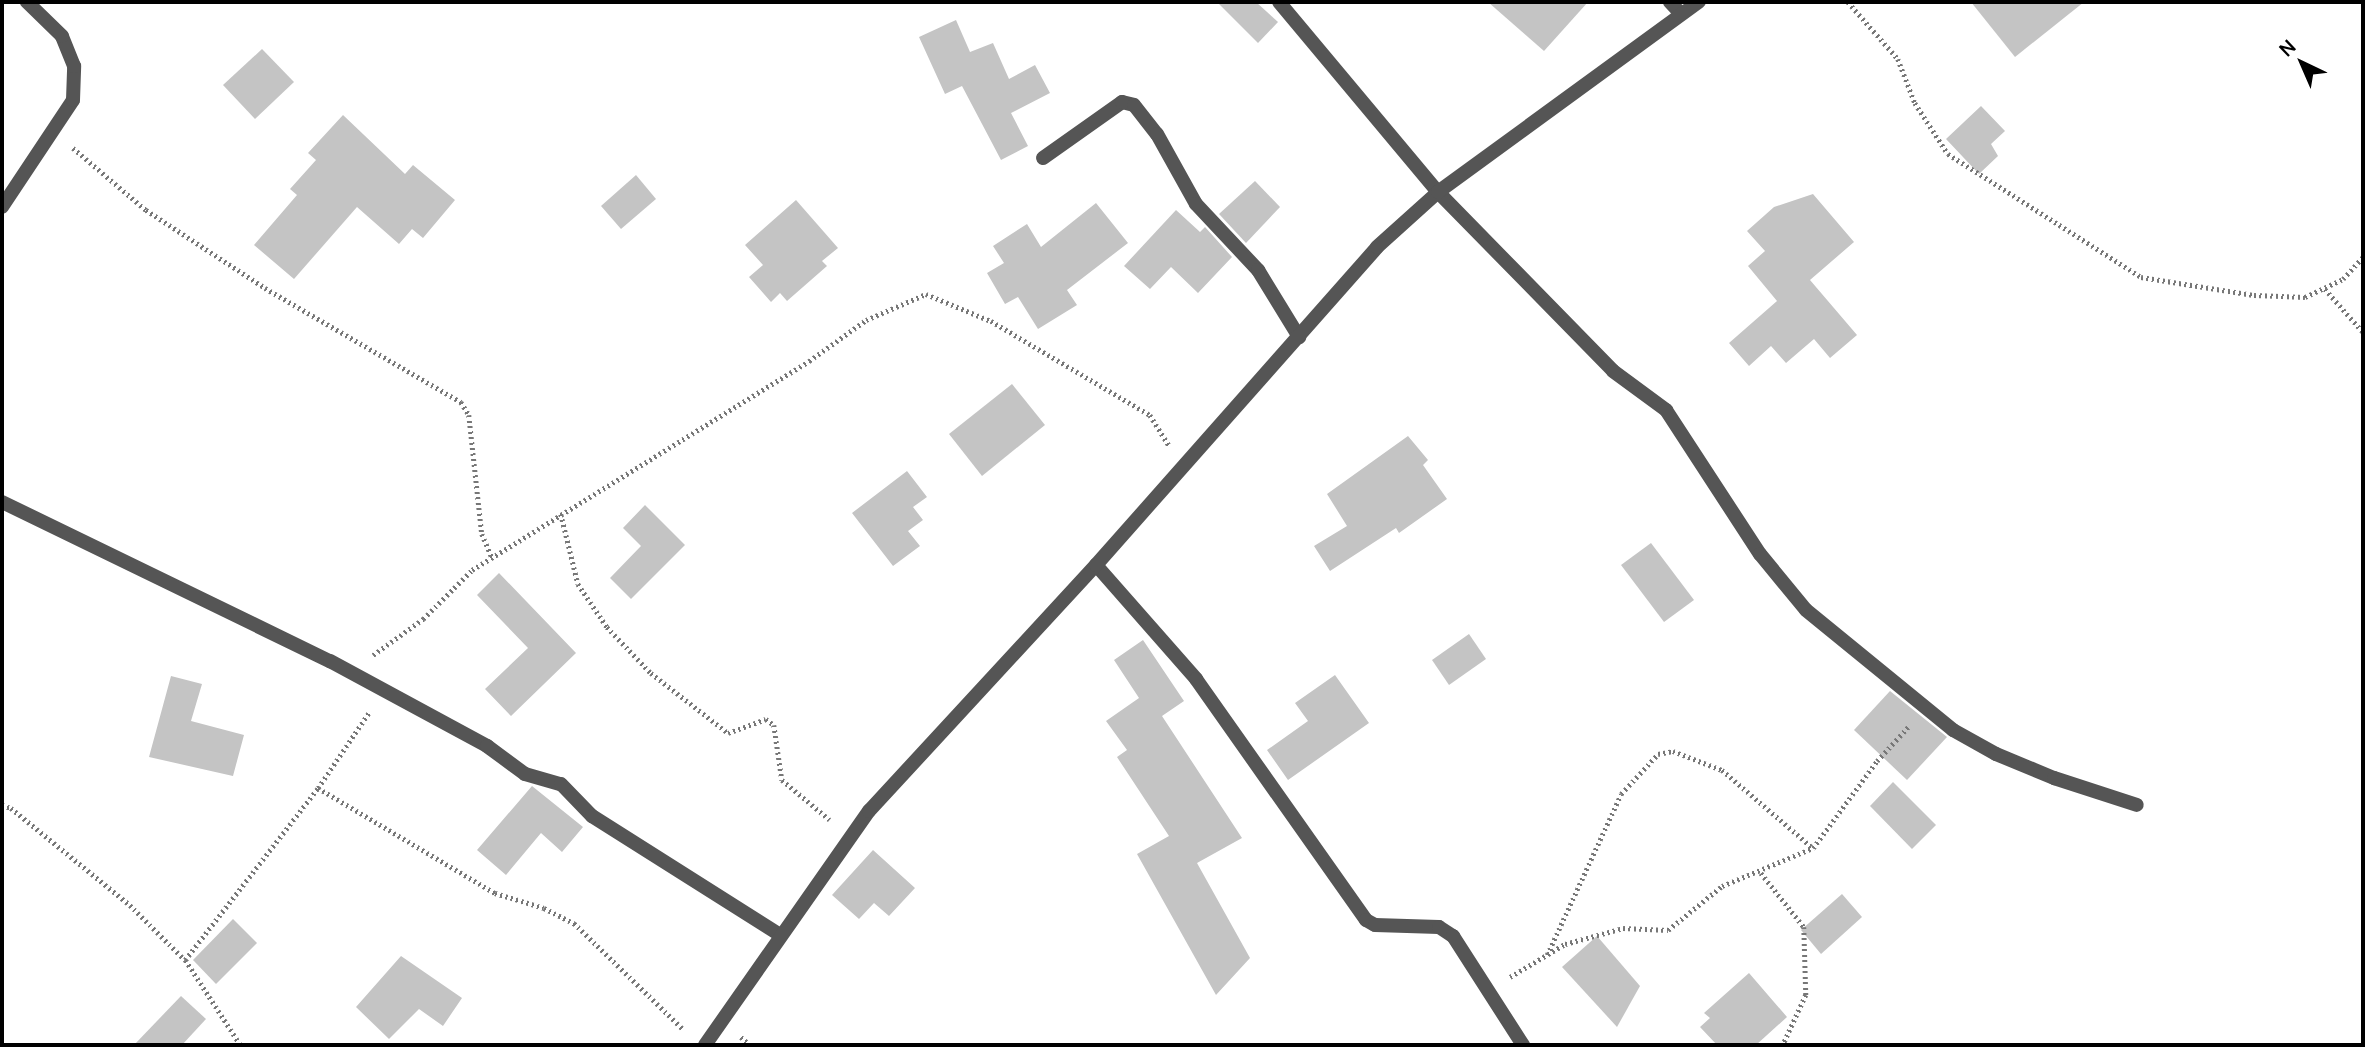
<!DOCTYPE html>
<style>
body{margin:0}
#map{position:relative;width:2365px;height:1047px;overflow:hidden;background:#fff;font-family:Manrope,sans-serif}
div>[style]{position:absolute}
.building>*{inset:0;background:#c4c4c4}
.path>*{height:4.5px;margin-top:-2.25px;transform-origin:0;background:repeating-linear-gradient(90deg,#777 0 2px,transparent 0 5.5px)}
.minor>*{height:14px;margin:-7px;padding:0 7px;transform-origin:7px;border-radius:7px;background:#555}
span{translate:-50% -50%;white-space:nowrap;text-align:center;line-height:1.15;-webkit-text-stroke:7px #fff;paint-order:stroke}
.frame{position:absolute;inset:0;border:4px solid #000;pointer-events:none}
.north{position:absolute;left:2267px;top:28px;width:70px;height:70px;-webkit-text-stroke:5px #fff;paint-order:stroke;rotate:316deg;font-size:19px;font-weight:700;line-height:28px;text-align:center;color:#000}
.north::after{content:'';display:block;margin:auto;width:24px;height:32px;background:#000;clip-path:polygon(50% 0,100% 100%,50% 72%,0 100%)}
</style>
<div id="map">
<div class="building">
<i style="clip-path:polygon(1217px 2px,1256px 2px,1278px 22px,1258px 43px)"></i>
<i style="clip-path:polygon(1488px 2px,1588px 2px,1544px 51px)"></i>
<i style="clip-path:polygon(1971px 2px,2084px 2px,2015px 57px)"></i>
<i style="clip-path:polygon(956px 20px,970px 52px,993px 43px,1009px 79px,1035px 65px,1050px 93px,1011px 113px,1028px 146px,1001px 160px,962px 86px,945px 94px,919px 37px)"></i>
<i style="clip-path:polygon(262px 49px,294px 82px,255px 119px,223px 85px)"></i>
<i style="clip-path:polygon(1981px 106px,2005px 131px,1991px 144px,1998px 156px,1979px 174px,1946px 139px)"></i>
<i style="clip-path:polygon(343px 115px,405px 174px,413px 165px,455px 200px,423px 238px,412px 229px,399px 244px,357px 207px,294px 279px,254px 245px,297px 195px,290px 189px,316px 160px,308px 153px)"></i>
<i style="clip-path:polygon(636px 175px,656px 199px,621px 229px,601px 206px)"></i>
<i style="clip-path:polygon(1255px 181px,1280px 207px,1246px 243px,1219px 214px)"></i>
<i style="clip-path:polygon(1813px 194px,1854px 242px,1810px 280px,1857px 335px,1830px 358px,1814px 339px,1786px 363px,1771px 346px,1749px 366px,1729px 343px,1777px 301px,1748px 266px,1765px 251px,1747px 231px,1774px 207px)"></i>
<i style="clip-path:polygon(796px 200px,838px 248px,822px 261px,827px 266px,787px 301px,780px 293px,771px 302px,749px 277px,763px 265px,745px 245px)"></i>
<i style="clip-path:polygon(1096px 203px,1128px 243px,1067px 290px,1077px 305px,1038px 329px,1018px 297px,1005px 304px,987px 273px,1004px 263px,993px 246px,1027px 224px,1041px 247px)"></i>
<i style="clip-path:polygon(1176px 210px,1200px 232px,1205px 227px,1232px 257px,1198px 293px,1171px 267px,1150px 289px,1124px 266px)"></i>
<i style="clip-path:polygon(1012px 384px,1045px 425px,982px 476px,949px 434px)"></i>
<i style="clip-path:polygon(1408px 436px,1428px 460px,1423px 465px,1447px 499px,1399px 533px,1396px 528px,1330px 571px,1314px 546px,1347px 526px,1327px 494px)"></i>
<i style="clip-path:polygon(907px 471px,927px 497px,913px 507px,923px 520px,908px 531px,920px 546px,893px 566px,852px 513px)"></i>
<i style="clip-path:polygon(645px 505px,685px 545px,631px 599px,610px 578px,641px 546px,623px 528px)"></i>
<i style="clip-path:polygon(1651px 543px,1694px 600px,1664px 622px,1621px 565px)"></i>
<i style="clip-path:polygon(499px 573px,576px 653px,511px 716px,485px 689px,528px 648px,477px 595px)"></i>
<i style="clip-path:polygon(1469px 634px,1486px 659px,1449px 685px,1432px 660px)"></i>
<i style="clip-path:polygon(1143px 640px,1184px 701px,1162px 716px,1242px 838px,1197px 863px,1250px 958px,1216px 995px,1137px 854px,1169px 836px,1117px 757px,1127px 750px,1106px 721px,1139px 698px,1114px 660px)"></i>
<i style="clip-path:polygon(1335px 675px,1369px 723px,1288px 780px,1267px 750px,1308px 721px,1295px 703px)"></i>
<i style="clip-path:polygon(171px 676px,202px 684px,191px 721px,244px 735px,233px 776px,149px 757px)"></i>
<i style="clip-path:polygon(1890px 691px,1947px 737px,1907px 780px,1854px 730px)"></i>
<i style="clip-path:polygon(1893px 782px,1936px 825px,1912px 849px,1870px 806px)"></i>
<i style="clip-path:polygon(532px 786px,583px 827px,562px 852px,541px 833px,506px 875px,477px 850px)"></i>
<i style="clip-path:polygon(873px 850px,915px 888px,889px 916px,874px 903px,859px 919px,832px 895px)"></i>
<i style="clip-path:polygon(1842px 894px,1862px 917px,1821px 954px,1801px 930px)"></i>
<i style="clip-path:polygon(233px 919px,257px 943px,216px 984px,193px 960px)"></i>
<i style="clip-path:polygon(1597px 936px,1640px 986px,1617px 1027px,1562px 967px)"></i>
<i style="clip-path:polygon(401px 956px,462px 998px,443px 1026px,419px 1009px,389px 1039px,356px 1007px)"></i>
<i style="clip-path:polygon(1749px 973px,1787px 1017px,1756px 1045px,1717px 1045px,1700px 1027px,1710px 1018px,1704px 1013px)"></i>
<i style="clip-path:polygon(181px 996px,206px 1019px,182px 1045px,134px 1045px)"></i>
</div>
<div class="path">
<i style="left:1848px;top:2px;width:76px;rotate:48.7deg"></i>
<i style="left:1898px;top:59px;width:47px;rotate:68.9deg"></i>
<i style="left:1915px;top:103px;width:61px;rotate:57.1deg"></i>
<i style="left:1948px;top:154px;width:229px;rotate:32.5deg"></i>
<i style="left:2141px;top:277px;width:114px;rotate:9.1deg"></i>
<i style="left:2254px;top:295px;width:51px;rotate:2.2deg"></i>
<i style="left:2305px;top:297px;width:42px;rotate:-25.3deg"></i>
<i style="left:2343px;top:279px;width:30px;rotate:-48deg"></i>
<i style="left:73px;top:148px;width:96px;rotate:40.3deg"></i>
<i style="left:146px;top:210px;width:142px;rotate:33.2deg"></i>
<i style="left:265px;top:288px;width:227px;rotate:30.2deg"></i>
<i style="left:461px;top:402px;width:15px;rotate:58deg"></i>
<i style="left:469px;top:415px;width:120px;rotate:83.8deg"></i>
<i style="left:482px;top:534px;width:26px;rotate:67deg"></i>
<i style="left:2325px;top:289px;width:57px;rotate:48.5deg"></i>
<i style="left:561px;top:514px;width:72px;rotate:76.3deg"></i>
<i style="left:578px;top:584px;width:52px;rotate:56deg"></i>
<i style="left:607px;top:627px;width:64px;rotate:46.3deg"></i>
<i style="left:651px;top:673px;width:98px;rotate:37.9deg"></i>
<i style="left:728px;top:733px;width:40px;rotate:-20.2deg"></i>
<i style="left:766px;top:719px;width:10px;rotate:37deg"></i>
<i style="left:774px;top:725px;width:56px;rotate:81.7deg"></i>
<i style="left:782px;top:780px;width:62px;rotate:39.8deg"></i>
<i style="left:373px;top:655px;width:62px;rotate:-35.8deg"></i>
<i style="left:423px;top:619px;width:69px;rotate:-45deg"></i>
<i style="left:472px;top:570px;width:397px;rotate:-31.8deg"></i>
<i style="left:809px;top:361px;width:70px;rotate:-35.7deg"></i>
<i style="left:866px;top:320px;width:65px;rotate:-23.4deg"></i>
<i style="left:926px;top:294px;width:70px;rotate:22.6deg"></i>
<i style="left:991px;top:321px;width:185px;rotate:30.6deg"></i>
<i style="left:1150px;top:415px;width:36px;rotate:58deg"></i>
<i style="left:318px;top:788px;width:206px;rotate:30.7deg"></i>
<i style="left:495px;top:893px;width:51px;rotate:17deg"></i>
<i style="left:544px;top:908px;width:34px;rotate:27deg"></i>
<i style="left:574px;top:923px;width:153px;rotate:44.2deg"></i>
<i style="left:2px;top:805px;width:9px;rotate:18deg"></i>
<i style="left:11px;top:808px;width:154px;rotate:39.2deg"></i>
<i style="left:130px;top:905px;width:78px;rotate:45deg"></i>
<i style="left:1761px;top:873px;width:69px;rotate:51.5deg"></i>
<i style="left:1804px;top:927px;width:68px;rotate:88.3deg"></i>
<i style="left:1806px;top:995px;width:55px;rotate:114.7deg"></i>
<i style="left:1547px;top:955px;width:177px;rotate:-65.3deg"></i>
<i style="left:1621px;top:794px;width:54px;rotate:-47.2deg"></i>
<i style="left:1658px;top:754px;width:15px;rotate:-11deg"></i>
<i style="left:1673px;top:751px;width:53px;rotate:21.2deg"></i>
<i style="left:1722px;top:770px;width:120px;rotate:40.6deg"></i>
<i style="left:1510px;top:977px;width:64px;rotate:-31deg"></i>
<i style="left:1565px;top:944px;width:60px;rotate:-15.4deg"></i>
<i style="left:1623px;top:928px;width:45px;rotate:2.5deg"></i>
<i style="left:1668px;top:930px;width:70px;rotate:-39.2deg"></i>
<i style="left:1722px;top:886px;width:99px;rotate:-22.7deg"></i>
<i style="left:1813px;top:848px;width:108px;rotate:-53.7deg"></i>
<i style="left:1877px;top:761px;width:46px;rotate:-47.6deg"></i>
<i style="left:741px;top:1037px;width:12px;rotate:42deg"></i>
<i style="left:240px;top:1045px;width:101px;rotate:-122.9deg"></i>
<i style="left:185px;top:960px;width:217px;rotate:-52.3deg"></i>
<i style="left:318px;top:788px;width:93px;rotate:-56deg"></i>
</div>
<div class="minor">
<i style="left:1279px;top:2px;width:248px;rotate:50.1deg"></i>
<i style="left:1438px;top:192px;width:250px;rotate:45.6deg"></i>
<i style="left:1613px;top:371px;width:66px;rotate:36.3deg"></i>
<i style="left:1666px;top:410px;width:172px;rotate:56.9deg"></i>
<i style="left:1760px;top:554px;width:72px;rotate:50.6deg"></i>
<i style="left:1806px;top:610px;width:190px;rotate:39.2deg"></i>
<i style="left:1953px;top:730px;width:49px;rotate:29.2deg"></i>
<i style="left:1996px;top:754px;width:63px;rotate:22.5deg"></i>
<i style="left:2054px;top:778px;width:87px;rotate:18deg"></i>
<i style="left:1670px;top:2px;width:16px;rotate:47deg"></i>
<i style="left:1043px;top:158px;width:97px;rotate:-35.3deg"></i>
<i style="left:1122px;top:102px;width:12px;rotate:14deg"></i>
<i style="left:1134px;top:105px;width:37px;rotate:52deg"></i>
<i style="left:1157px;top:134px;width:80px;rotate:60.9deg"></i>
<i style="left:1196px;top:204px;width:91px;rotate:46.8deg"></i>
<i style="left:1258px;top:270px;width:79px;rotate:58.5deg"></i>
<i style="left:2px;top:207px;width:128px;rotate:-56.4deg"></i>
<i style="left:73px;top:100px;width:34px;rotate:-88deg"></i>
<i style="left:74px;top:66px;width:32px;rotate:-112deg"></i>
<i style="left:62px;top:36px;width:49px;rotate:-135.8deg"></i>
<i style="left:2px;top:502px;width:365px;rotate:25.9deg"></i>
<i style="left:330px;top:661px;width:179px;rotate:28.4deg"></i>
<i style="left:487px;top:746px;width:47px;rotate:36.4deg"></i>
<i style="left:525px;top:774px;width:37px;rotate:16deg"></i>
<i style="left:561px;top:784px;width:45px;rotate:45.9deg"></i>
<i style="left:592px;top:816px;width:221px;rotate:32.3deg"></i>
<i style="left:1096px;top:565px;width:152px;rotate:48.7deg"></i>
<i style="left:1196px;top:679px;width:295px;rotate:54.8deg"></i>
<i style="left:1366px;top:920px;width:10px;rotate:29deg"></i>
<i style="left:1375px;top:925px;width:64px;rotate:1.8deg"></i>
<i style="left:1439px;top:927px;width:17px;rotate:33deg"></i>
<i style="left:1453px;top:936px;width:130px;rotate:57.3deg"></i>
<i style="left:705px;top:1045px;width:286px;rotate:-55deg"></i>
<i style="left:869px;top:811px;width:335px;rotate:-47.3deg"></i>
<i style="left:1096px;top:565px;width:424px;rotate:-48.5deg"></i>
<i style="left:1377px;top:247px;width:82px;rotate:-42deg"></i>
<i style="left:1438px;top:192px;width:323px;rotate:-36.1deg"></i>
</div>
<div class="frame"></div>
<div class="north">N</div>
</div>
